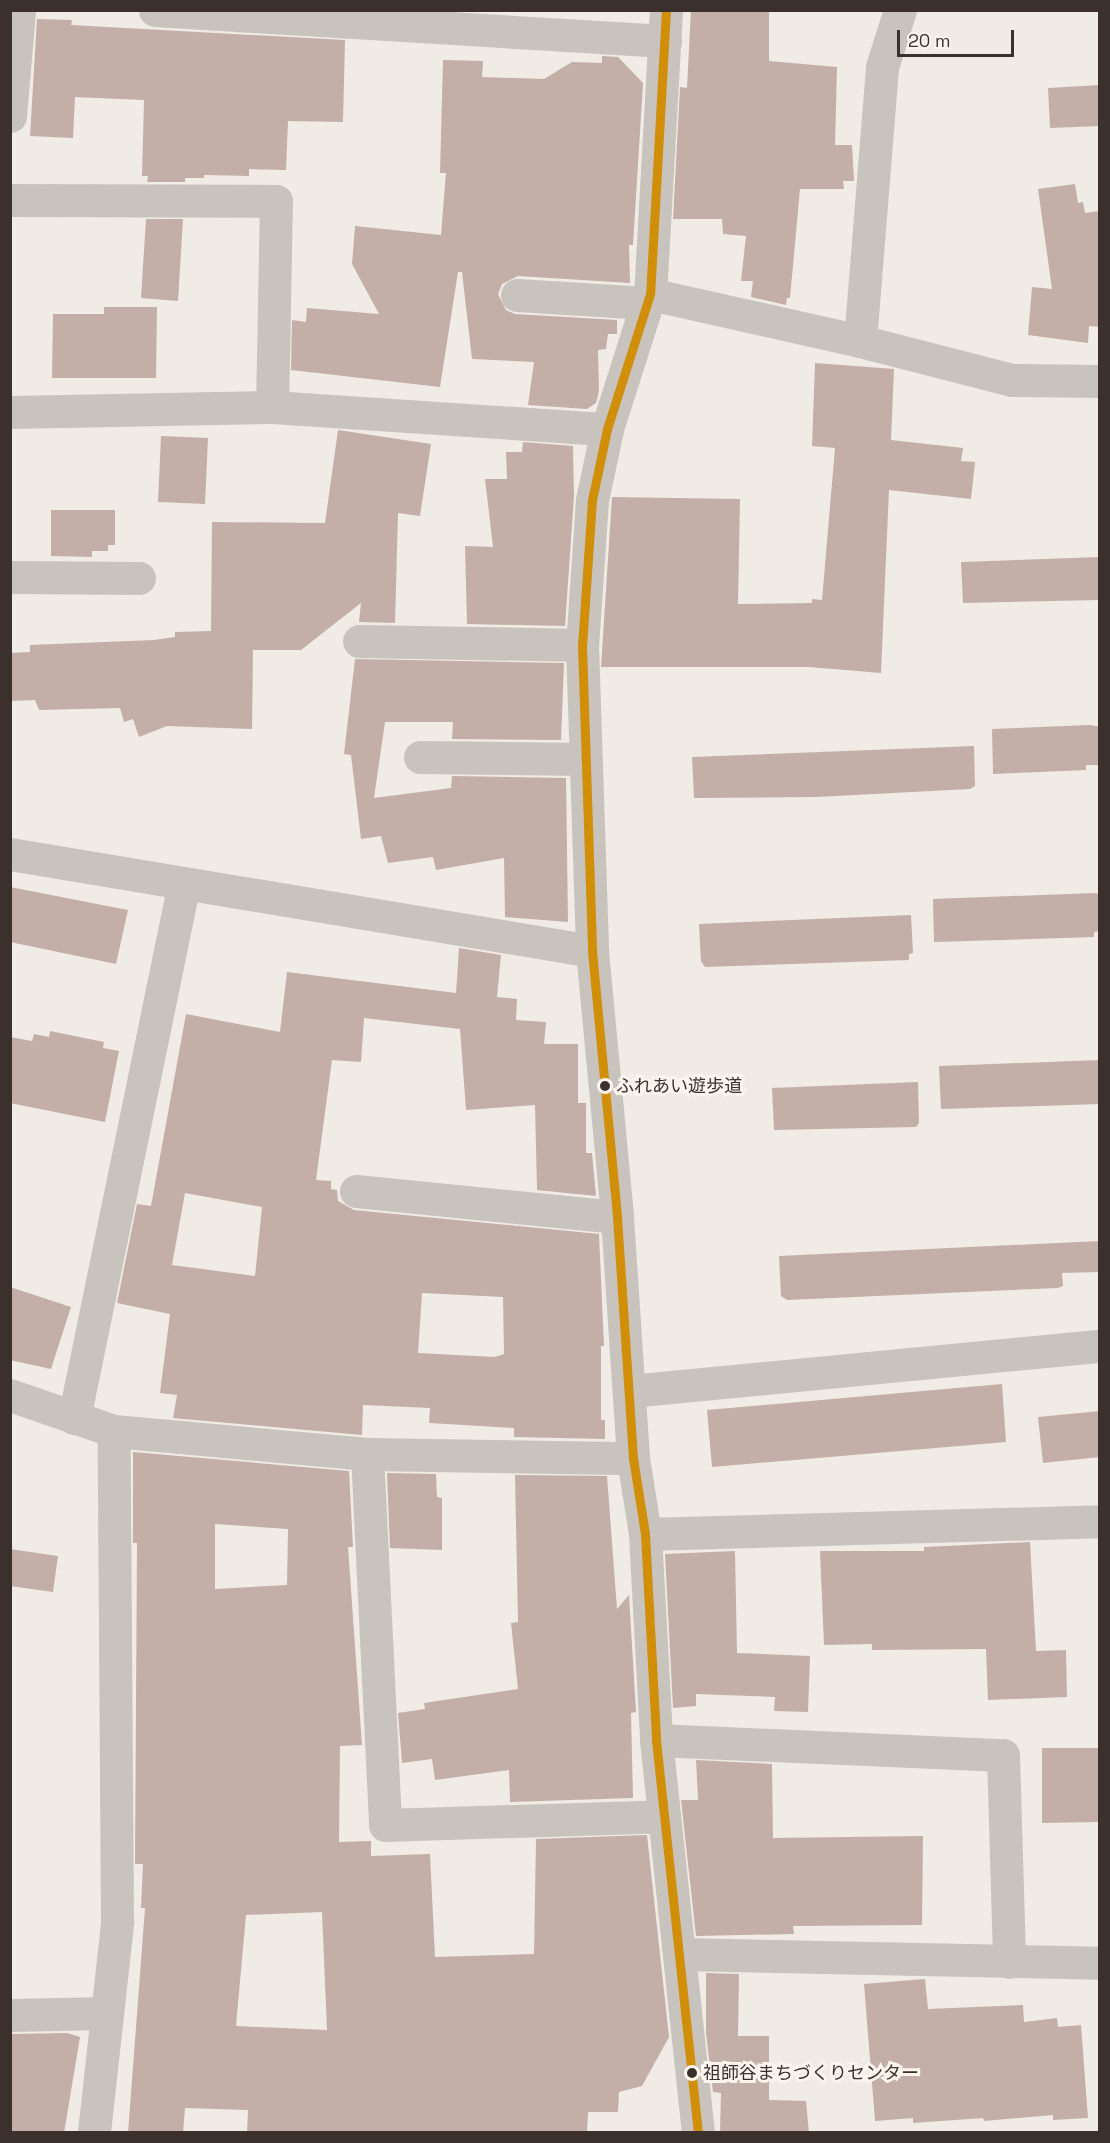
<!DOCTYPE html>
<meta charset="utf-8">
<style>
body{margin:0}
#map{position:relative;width:1110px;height:2143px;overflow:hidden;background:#f0ebe5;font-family:"Space Grotesk","Noto Sans JP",sans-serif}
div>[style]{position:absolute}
.building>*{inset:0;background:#c3afa7}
.minor>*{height:33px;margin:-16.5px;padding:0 16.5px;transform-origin:16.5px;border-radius:16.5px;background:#c9c3be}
.bus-1>*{height:9px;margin:-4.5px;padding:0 4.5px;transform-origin:4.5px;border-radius:4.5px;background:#d18e09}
.dots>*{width:16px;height:16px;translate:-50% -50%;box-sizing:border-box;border:3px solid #fbf5ee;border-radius:50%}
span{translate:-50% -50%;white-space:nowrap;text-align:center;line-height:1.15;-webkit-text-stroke:6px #fbf5ee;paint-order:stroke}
.bus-label{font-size:18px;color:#3b302b}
.left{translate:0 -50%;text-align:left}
.frame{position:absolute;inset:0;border:12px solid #3b302b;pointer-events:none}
.scale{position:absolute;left:897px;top:30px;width:117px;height:27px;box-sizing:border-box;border:3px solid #3b302b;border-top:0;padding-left:8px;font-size:18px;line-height:21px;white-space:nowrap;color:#3b302b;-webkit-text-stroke:4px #fbf5ee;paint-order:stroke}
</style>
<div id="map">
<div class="building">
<i style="clip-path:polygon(691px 10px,769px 10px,769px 61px,837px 67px,835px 145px,852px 145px,854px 181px,843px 181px,844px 189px,800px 189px,790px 298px,787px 298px,786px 305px,751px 297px,753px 281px,741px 281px,746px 236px,723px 234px,722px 219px,673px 219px,680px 87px,687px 88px)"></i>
<i style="clip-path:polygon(37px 19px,72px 20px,71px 25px,345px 40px,343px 122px,288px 121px,286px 170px,249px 169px,249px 176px,204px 175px,204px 178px,185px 178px,185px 182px,147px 182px,148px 176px,142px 176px,144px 100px,75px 97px,73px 138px,30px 136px)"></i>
<i style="clip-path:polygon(602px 56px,618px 57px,643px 83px,633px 245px,629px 245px,630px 283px,518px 276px,502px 284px,498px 294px,506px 310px,515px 314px,617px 320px,617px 334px,608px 334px,606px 349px,598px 350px,599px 391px,596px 403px,587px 409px,528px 405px,534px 362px,472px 359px,462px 272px,458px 272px,440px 387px,291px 370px,292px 320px,306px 322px,307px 308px,379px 314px,352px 264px,355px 226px,441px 235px,446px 173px,440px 173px,443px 60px,483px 61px,482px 77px,544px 79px,572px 62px,602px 63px)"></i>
<i style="clip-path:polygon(1100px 85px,1100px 126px,1050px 128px,1048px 88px)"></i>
<i style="clip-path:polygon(1075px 184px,1078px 203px,1083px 202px,1085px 213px,1100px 211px,1100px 327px,1089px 326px,1088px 343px,1028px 335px,1032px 287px,1052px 289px,1038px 189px)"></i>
<i style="clip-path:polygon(146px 219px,183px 219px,178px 301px,141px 298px)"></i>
<i style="clip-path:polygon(104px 307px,157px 307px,156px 378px,52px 378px,53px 314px,104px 314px)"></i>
<i style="clip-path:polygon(815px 363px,894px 369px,891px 440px,963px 448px,961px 461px,975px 462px,971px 499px,889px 490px,881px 673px,809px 667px,601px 667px,612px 497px,740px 499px,738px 604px,812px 603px,812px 599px,822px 600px,835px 448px,812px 446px)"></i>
<i style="clip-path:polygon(338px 430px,431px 444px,420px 516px,398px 513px,395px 623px,359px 622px,361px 603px,301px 650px,253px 650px,252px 729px,167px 726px,139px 737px,133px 719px,124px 722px,120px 708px,39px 710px,35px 700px,10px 701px,10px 653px,30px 652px,30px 645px,154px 640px,175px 637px,175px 632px,211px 631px,212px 522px,325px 523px)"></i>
<i style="clip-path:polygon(161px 436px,208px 438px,205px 504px,158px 502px)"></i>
<i style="clip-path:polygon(523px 442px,573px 446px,574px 496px,565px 626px,467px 624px,465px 546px,493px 547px,485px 479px,507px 479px,506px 452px,522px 452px)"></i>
<i style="clip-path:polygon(51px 510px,115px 510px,115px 545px,108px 545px,108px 551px,92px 551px,92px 557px,51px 556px)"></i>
<i style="clip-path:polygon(1100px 557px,1100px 600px,963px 603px,961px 562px)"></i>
<i style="clip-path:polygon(355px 659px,564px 663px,561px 740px,452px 739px,453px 722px,385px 722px,374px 798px,451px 788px,452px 776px,566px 778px,568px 922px,505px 917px,504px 858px,436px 870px,433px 857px,388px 863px,381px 836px,361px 839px,351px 755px,344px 754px)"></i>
<i style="clip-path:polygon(1090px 725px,1100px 727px,1100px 765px,1086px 765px,1086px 770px,993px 774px,992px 729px)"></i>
<i style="clip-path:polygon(974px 746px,975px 786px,970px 789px,816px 797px,694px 798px,692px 757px)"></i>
<i style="clip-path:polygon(10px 887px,128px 910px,116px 964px,10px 942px)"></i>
<i style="clip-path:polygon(1096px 893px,1100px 895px,1100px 931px,1094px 932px,1094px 937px,934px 942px,933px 899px)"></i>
<i style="clip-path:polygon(911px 915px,913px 953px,909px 954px,909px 960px,705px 967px,701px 961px,699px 924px)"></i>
<i style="clip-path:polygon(evenodd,459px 948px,501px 955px,497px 997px,517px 999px,516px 1020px,546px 1022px,544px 1044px,578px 1044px,578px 1103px,586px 1103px,586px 1153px,592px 1153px,596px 1196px,537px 1190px,535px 1105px,466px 1110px,460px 1029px,364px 1018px,361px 1062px,332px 1060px,316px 1180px,331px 1181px,331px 1189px,337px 1190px,338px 1201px,354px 1210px,599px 1234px,604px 1346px,601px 1346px,601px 1420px,605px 1420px,605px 1439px,514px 1437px,514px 1428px,429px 1423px,430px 1408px,363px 1405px,362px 1435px,173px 1418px,177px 1395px,160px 1393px,170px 1314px,117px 1303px,137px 1204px,151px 1206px,186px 1014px,280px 1032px,287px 972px,456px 993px,459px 948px,185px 1193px,262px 1207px,255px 1276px,172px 1265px,185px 1193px,459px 948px,422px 1293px,503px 1297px,504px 1354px,495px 1357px,418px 1353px,422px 1293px)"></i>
<i style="clip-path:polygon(50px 1031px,104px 1042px,103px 1048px,119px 1051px,105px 1122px,10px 1103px,10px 1037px,32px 1041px,34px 1034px,49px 1037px)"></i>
<i style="clip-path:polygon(1100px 1060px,1100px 1104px,941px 1109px,939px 1066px)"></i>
<i style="clip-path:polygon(918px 1082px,919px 1123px,916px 1127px,774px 1130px,772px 1088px)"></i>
<i style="clip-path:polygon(1100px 1241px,1100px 1272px,1062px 1273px,1063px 1286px,1058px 1288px,787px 1300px,781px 1296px,779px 1256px)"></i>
<i style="clip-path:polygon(10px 1287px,71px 1307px,51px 1369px,10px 1360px)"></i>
<i style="clip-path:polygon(1002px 1384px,1006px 1442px,712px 1467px,707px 1410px)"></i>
<i style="clip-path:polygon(1100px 1411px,1100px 1457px,1043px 1463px,1038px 1417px)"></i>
<i style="clip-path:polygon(evenodd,133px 1452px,349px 1471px,353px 1547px,348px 1547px,362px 1745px,340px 1746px,339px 1842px,371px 1841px,371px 1856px,430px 1854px,435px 1957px,534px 1954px,536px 1839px,647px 1835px,669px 2037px,642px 2086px,619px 2092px,618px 2112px,588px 2112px,587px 2133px,247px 2133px,248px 2110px,185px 2108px,183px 2133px,128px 2133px,145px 1908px,141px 1908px,143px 1864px,135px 1864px,137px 1543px,133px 1543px,133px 1452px,215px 1524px,288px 1529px,287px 1585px,215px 1589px,215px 1524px,133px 1452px,322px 1912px,327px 2030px,236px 2026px,246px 1915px,322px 1912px)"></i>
<i style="clip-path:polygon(387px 1473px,436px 1474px,437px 1497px,442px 1498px,442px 1550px,390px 1548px)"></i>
<i style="clip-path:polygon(515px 1475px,607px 1476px,617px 1609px,629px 1595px,636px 1712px,631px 1713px,633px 1798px,510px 1802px,509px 1770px,435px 1780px,432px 1759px,402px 1763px,398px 1713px,425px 1709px,424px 1703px,518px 1689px,511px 1623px,518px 1622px)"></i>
<i style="clip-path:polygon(1030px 1542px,1036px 1651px,1066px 1650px,1067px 1697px,988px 1700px,986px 1649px,872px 1650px,872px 1644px,824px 1645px,820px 1551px,924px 1551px,924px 1547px)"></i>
<i style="clip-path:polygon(10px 1549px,58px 1556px,53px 1592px,10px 1586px)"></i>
<i style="clip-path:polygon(735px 1551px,737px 1653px,810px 1656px,808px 1712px,774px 1711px,775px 1697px,696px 1694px,696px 1706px,673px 1708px,665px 1554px)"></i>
<i style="clip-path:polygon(1042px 1748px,1100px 1748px,1100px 1822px,1042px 1823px)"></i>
<i style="clip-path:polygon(696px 1760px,772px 1764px,773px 1838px,923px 1836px,922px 1925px,793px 1926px,794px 1934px,696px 1936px,681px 1800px,698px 1800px)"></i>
<i style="clip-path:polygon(706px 1973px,739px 1974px,738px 2036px,769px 2036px,769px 2100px,806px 2101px,809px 2133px,720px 2133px,721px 2093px,713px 2092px,706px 2033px)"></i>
<i style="clip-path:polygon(925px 1979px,928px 2009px,1023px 2005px,1024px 2022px,1057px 2018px,1058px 2027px,1081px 2025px,1088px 2118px,1053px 2120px,1053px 2115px,984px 2121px,983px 2118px,913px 2123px,913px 2118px,875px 2121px,864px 1984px)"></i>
<i style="clip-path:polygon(67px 2033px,80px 2037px,64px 2133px,10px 2133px,10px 2034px)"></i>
</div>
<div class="minor">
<i style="left:155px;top:10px;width:511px;rotate:3.48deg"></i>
<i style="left:666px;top:10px;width:284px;rotate:93.2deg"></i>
<i style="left:650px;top:294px;width:142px;rotate:107.7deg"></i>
<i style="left:607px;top:429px;width:73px;rotate:101.9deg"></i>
<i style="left:592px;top:500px;width:145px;rotate:93.9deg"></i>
<i style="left:582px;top:645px;width:306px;rotate:88.1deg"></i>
<i style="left:592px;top:951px;width:267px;rotate:84.6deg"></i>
<i style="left:617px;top:1217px;width:242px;rotate:86.2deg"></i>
<i style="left:633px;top:1458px;width:77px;rotate:81deg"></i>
<i style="left:645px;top:1534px;width:206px;rotate:86.9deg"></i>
<i style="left:656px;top:1740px;width:394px;rotate:83.9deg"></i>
<i style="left:10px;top:116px;width:106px;rotate:-85.1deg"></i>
<i style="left:10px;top:200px;width:266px;rotate:0.2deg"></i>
<i style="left:276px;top:201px;width:206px;rotate:91.1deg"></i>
<i style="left:650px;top:294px;width:215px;rotate:12.6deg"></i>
<i style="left:860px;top:341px;width:157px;rotate:14.4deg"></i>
<i style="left:1012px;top:380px;width:88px;rotate:0.7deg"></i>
<i style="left:517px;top:295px;width:130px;rotate:3.5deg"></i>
<i style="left:860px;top:341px;width:275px;rotate:-85.4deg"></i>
<i style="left:882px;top:67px;width:60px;rotate:-72.5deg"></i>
<i style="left:10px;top:412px;width:262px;rotate:-1.1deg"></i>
<i style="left:272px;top:407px;width:336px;rotate:3.8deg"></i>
<i style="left:10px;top:577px;width:129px;rotate:0.4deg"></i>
<i style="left:359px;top:641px;width:223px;rotate:1deg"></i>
<i style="left:420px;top:757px;width:164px;rotate:0.7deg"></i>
<i style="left:10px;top:854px;width:590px;rotate:9.46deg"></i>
<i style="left:356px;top:1191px;width:262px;rotate:5.7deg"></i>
<i style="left:630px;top:1391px;width:472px;rotate:-5.5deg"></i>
<i style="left:10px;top:1395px;width:110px;rotate:19.1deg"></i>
<i style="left:114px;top:1431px;width:254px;rotate:5.2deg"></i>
<i style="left:367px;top:1454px;width:266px;rotate:0.9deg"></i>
<i style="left:74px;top:1418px;width:546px;rotate:-78.38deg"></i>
<i style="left:367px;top:1454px;width:371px;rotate:87.2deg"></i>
<i style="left:385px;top:1825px;width:279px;rotate:-1.8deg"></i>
<i style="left:645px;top:1534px;width:455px;rotate:-1.6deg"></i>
<i style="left:656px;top:1740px;width:347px;rotate:2.5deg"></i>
<i style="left:1003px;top:1755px;width:207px;rotate:88.3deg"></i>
<i style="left:679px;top:1954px;width:421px;rotate:1.2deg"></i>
<i style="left:10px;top:2015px;width:97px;rotate:-1.2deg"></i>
<i style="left:94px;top:2132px;width:211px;rotate:-83.7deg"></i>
<i style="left:117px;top:1922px;width:491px;rotate:-90.4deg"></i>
</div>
<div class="bus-1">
<i style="left:666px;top:10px;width:284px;rotate:93.2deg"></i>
<i style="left:650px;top:294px;width:142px;rotate:107.7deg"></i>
<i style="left:607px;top:429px;width:73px;rotate:101.9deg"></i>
<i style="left:592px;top:500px;width:145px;rotate:93.9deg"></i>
<i style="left:582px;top:645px;width:306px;rotate:88.1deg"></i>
<i style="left:592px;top:951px;width:267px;rotate:84.6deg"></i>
<i style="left:617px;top:1217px;width:242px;rotate:86.2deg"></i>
<i style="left:633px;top:1458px;width:77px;rotate:81deg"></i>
<i style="left:645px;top:1534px;width:206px;rotate:86.9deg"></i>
<i style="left:656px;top:1740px;width:394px;rotate:83.9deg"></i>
</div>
<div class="dots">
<i style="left:605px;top:1086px;background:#3b302b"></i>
<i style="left:692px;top:2073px;background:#3b302b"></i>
</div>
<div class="bus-label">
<span class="left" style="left:616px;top:1086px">ふれあい遊歩道</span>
<span class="left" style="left:703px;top:2073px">祖師谷まちづくりセンター</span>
</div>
<div class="frame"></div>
<div class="scale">20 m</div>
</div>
